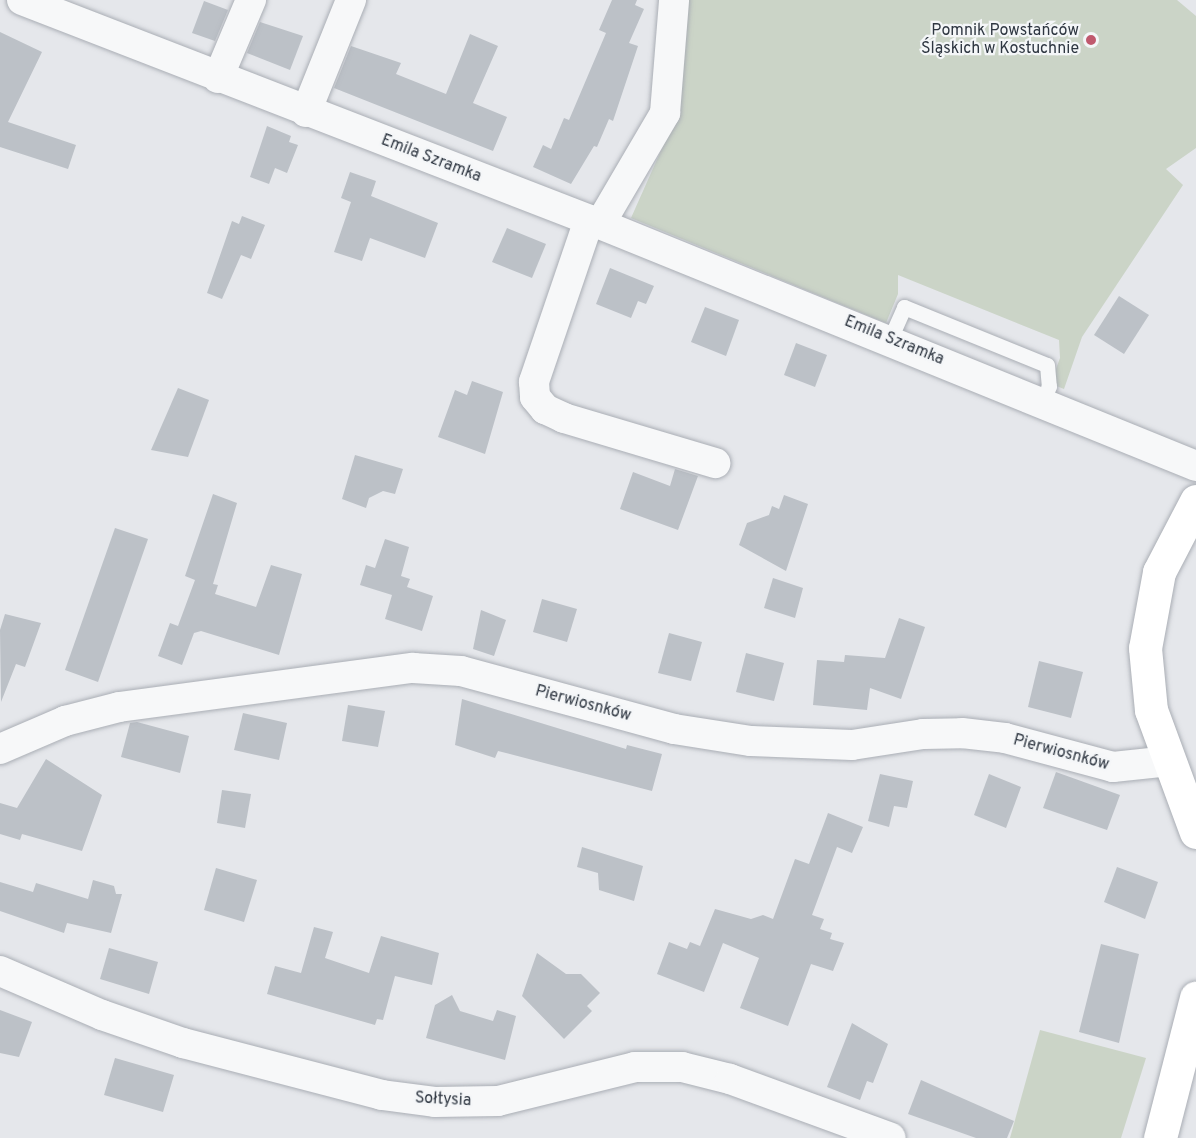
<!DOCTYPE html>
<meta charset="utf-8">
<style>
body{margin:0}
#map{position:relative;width:1196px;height:1138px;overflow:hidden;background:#e5e7eb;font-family:Overpass,sans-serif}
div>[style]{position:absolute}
.green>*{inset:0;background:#cbd4c7}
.building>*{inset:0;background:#bcc1c7}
.roads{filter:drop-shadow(0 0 2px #aaaeb5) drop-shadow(0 0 2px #aaaeb5)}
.lane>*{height:15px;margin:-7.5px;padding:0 7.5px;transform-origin:7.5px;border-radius:7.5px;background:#f7f8f9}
.street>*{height:30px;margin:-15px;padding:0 15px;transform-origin:15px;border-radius:15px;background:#f7f8f9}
.secondary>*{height:33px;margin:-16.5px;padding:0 16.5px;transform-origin:16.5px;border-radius:16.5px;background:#fff}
.dots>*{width:16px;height:16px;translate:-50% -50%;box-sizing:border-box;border:3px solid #f4f6f8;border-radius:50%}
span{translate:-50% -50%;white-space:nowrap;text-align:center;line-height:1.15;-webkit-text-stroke:4.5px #f4f6f8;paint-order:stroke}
.poi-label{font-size:16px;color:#2e3641}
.right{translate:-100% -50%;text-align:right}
.street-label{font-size:16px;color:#2e3641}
</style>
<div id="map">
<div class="green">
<i style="clip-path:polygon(686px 0,1177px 0,1196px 16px,1196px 148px,1166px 169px,1183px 185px,1082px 337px,1064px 389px,1054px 385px,1053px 377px,1060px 358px,1059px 340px,898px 275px,898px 294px,886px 323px,631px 218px,679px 110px)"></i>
<i style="clip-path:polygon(1040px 1030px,1146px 1058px,1121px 1138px,1010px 1138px)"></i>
</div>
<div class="building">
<i style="clip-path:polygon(612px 0,637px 0,635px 5px,644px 9px,629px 43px,638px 46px,613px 121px,609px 119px,597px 147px,594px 146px,571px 184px,533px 167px,543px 145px,551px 149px,564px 118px,569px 120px,606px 33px,599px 30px)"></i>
<i style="clip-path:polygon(204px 1px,228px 10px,215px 41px,192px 33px)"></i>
<i style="clip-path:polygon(260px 22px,303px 36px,290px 70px,247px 53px)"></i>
<i style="clip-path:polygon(0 32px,42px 52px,8px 122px,76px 145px,68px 169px,0 147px)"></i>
<i style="clip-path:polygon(470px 34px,498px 46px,473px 103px,507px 117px,493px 151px,334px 88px,351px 46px,401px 63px,396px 74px,446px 94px)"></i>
<i style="clip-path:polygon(267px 126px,291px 136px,289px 142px,298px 145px,287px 173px,275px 168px,269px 184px,250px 177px)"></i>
<i style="clip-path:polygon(350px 172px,376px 181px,371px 196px,438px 223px,425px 258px,370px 238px,362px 261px,334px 252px,351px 202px,341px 198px)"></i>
<i style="clip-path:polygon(242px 216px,265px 225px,251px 259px,241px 255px,222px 299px,207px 293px,232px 221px,239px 224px)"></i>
<i style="clip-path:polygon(507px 228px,546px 244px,532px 278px,492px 262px)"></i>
<i style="clip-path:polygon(610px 268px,654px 286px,646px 304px,638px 301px,631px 318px,596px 304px)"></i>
<i style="clip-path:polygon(1119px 296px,1149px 315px,1124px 354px,1094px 335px)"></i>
<i style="clip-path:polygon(705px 307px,739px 320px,726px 356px,691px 342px)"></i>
<i style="clip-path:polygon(796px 343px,827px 355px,815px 387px,784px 375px)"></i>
<i style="clip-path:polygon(472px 381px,503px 392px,485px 454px,438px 437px,455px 390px,467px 395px)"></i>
<i style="clip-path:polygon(178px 388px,209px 400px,188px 457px,151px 450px)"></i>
<i style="clip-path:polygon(355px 455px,403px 469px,395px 494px,383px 491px,369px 498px,366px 508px,342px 499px)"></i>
<i style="clip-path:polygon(675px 469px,698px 476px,678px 530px,620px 509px,633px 472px,670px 486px)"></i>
<i style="clip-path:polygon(213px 494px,237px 503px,213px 584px,218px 585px,215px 594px,256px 607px,271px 565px,302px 574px,279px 655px,201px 631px,194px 633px,182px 665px,158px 656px,170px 623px,178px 626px,195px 580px,185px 576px)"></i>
<i style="clip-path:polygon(784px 495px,808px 504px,786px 571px,739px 545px,747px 523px,769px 515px,772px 506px,779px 509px)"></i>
<i style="clip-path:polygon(115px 528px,148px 539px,98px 682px,65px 670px)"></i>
<i style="clip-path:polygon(385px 539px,409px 547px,401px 576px,410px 579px,407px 587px,433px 596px,422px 631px,385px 619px,392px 595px,360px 585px,366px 565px,375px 568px)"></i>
<i style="clip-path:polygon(773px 578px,803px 588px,795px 618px,764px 608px)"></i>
<i style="clip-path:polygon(542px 599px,577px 609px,567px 642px,533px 632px)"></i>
<i style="clip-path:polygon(481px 610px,506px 620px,494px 656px,473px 649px)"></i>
<i style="clip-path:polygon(5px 614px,41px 623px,25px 667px,16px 664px,1px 702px,0 630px)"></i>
<i style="clip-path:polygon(899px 618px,925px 627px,901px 699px,870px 688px,867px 710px,813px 705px,817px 660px,844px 662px,845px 655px,885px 658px)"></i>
<i style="clip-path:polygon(669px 633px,702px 642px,691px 681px,658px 673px)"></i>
<i style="clip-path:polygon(746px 653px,784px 663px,774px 701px,736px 692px)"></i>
<i style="clip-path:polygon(1039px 661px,1083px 672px,1071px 718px,1028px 707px)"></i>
<i style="clip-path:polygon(462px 699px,626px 749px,627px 745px,662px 754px,652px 791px,498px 751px,495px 758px,455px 745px)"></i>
<i style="clip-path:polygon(348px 705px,385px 711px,378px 747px,342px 741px)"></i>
<i style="clip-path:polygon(243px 713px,287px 723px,279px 760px,234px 750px)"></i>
<i style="clip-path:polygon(137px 722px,189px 736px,180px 773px,121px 757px,130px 723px)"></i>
<i style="clip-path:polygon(46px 759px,102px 795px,82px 851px,22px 834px,20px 840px,0 834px,0 803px,17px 808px)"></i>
<i style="clip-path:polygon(1056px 772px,1120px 795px,1107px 830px,1043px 808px)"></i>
<i style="clip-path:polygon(880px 774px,913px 781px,907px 808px,894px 806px,889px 827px,868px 821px)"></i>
<i style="clip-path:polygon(989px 774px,1021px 787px,1006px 828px,974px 815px)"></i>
<i style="clip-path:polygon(222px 790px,251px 794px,245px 828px,217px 823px)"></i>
<i style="clip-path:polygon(828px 813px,863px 827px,852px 853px,837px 847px,812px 915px,824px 919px,820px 929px,832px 933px,830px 939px,844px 943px,833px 971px,811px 964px,788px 1026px,740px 1008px,759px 958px,723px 943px,704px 992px,657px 974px,669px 942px,687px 949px,690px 942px,700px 946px,715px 909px,751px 919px,763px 915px,773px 919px,795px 859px,809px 864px)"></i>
<i style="clip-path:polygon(582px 847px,643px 866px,634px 901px,599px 890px,598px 873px,577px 867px)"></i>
<i style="clip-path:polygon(1117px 867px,1158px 882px,1145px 919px,1104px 902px)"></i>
<i style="clip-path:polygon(216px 868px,257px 880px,244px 922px,204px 910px)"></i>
<i style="clip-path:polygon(93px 880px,114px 886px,116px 894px,122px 894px,111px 933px,67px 923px,64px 933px,0 911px,0 882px,33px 892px,36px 883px,88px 899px)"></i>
<i style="clip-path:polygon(314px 927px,333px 932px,325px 958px,369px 973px,381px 936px,439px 953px,432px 985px,395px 976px,383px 1020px,377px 1019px,375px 1025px,267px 994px,275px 966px,301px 973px)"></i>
<i style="clip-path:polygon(1101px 944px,1139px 954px,1119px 1043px,1079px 1032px)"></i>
<i style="clip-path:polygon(109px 948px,158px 962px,149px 994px,100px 979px)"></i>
<i style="clip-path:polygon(537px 953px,566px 974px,581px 974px,600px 993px,587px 1006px,592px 1011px,564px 1039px,522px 996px)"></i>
<i style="clip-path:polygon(452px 995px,460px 1011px,493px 1021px,497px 1010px,516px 1016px,505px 1060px,426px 1038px,435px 1005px)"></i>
<i style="clip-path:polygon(0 1010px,32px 1022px,19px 1057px,0 1053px)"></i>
<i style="clip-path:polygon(852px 1023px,888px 1044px,873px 1083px,867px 1081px,860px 1100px,827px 1087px)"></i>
<i style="clip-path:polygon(115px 1058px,174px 1075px,163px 1112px,104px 1095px)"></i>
<i style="clip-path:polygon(921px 1080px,1014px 1121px,1007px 1138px,976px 1138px,908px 1114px)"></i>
</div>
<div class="roads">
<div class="lane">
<i style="left:890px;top:339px;width:35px;rotate:-66deg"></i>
<i style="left:904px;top:307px;width:154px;rotate:22.1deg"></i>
<i style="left:1047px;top:365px;width:21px;rotate:85deg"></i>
<i style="left:1049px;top:386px;width:15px;rotate:113deg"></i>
</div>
<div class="street">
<i style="left:22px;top:0;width:620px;rotate:21.18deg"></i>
<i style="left:600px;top:224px;width:643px;rotate:22.1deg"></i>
<i style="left:218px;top:78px;width:85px;rotate:-67.1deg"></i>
<i style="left:306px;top:112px;width:121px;rotate:-68.1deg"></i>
<i style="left:589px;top:220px;width:171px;rotate:108.8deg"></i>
<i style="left:534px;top:382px;width:15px;rotate:86deg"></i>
<i style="left:535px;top:397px;width:16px;rotate:50deg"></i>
<i style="left:545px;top:409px;width:21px;rotate:25deg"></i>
<i style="left:564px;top:418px;width:158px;rotate:16.6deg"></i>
<i style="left:600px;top:224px;width:129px;rotate:-59.6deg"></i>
<i style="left:665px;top:113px;width:113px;rotate:-85.4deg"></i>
<i style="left:0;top:749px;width:71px;rotate:-23.3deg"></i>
<i style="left:65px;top:721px;width:56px;rotate:-14.5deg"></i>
<i style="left:119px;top:707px;width:297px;rotate:-7.6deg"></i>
<i style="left:413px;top:668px;width:48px;rotate:3.6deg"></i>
<i style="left:461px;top:671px;width:221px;rotate:15.2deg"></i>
<i style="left:674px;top:729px;width:78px;rotate:8.9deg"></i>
<i style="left:751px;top:741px;width:101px;rotate:2.3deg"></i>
<i style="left:852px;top:745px;width:72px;rotate:-8.8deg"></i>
<i style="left:923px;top:734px;width:39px;rotate:-1deg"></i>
<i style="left:962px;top:733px;width:43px;rotate:6.6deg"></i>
<i style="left:1005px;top:738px;width:112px;rotate:15deg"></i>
<i style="left:1113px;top:767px;width:57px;rotate:-6deg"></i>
<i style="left:0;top:971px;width:111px;rotate:23.3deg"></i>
<i style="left:102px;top:1015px;width:86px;rotate:19.1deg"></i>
<i style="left:183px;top:1043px;width:206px;rotate:14.6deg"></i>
<i style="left:382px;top:1095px;width:53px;rotate:7.5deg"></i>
<i style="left:435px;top:1102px;width:63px;rotate:-0.9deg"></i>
<i style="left:498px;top:1101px;width:141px;rotate:-13.9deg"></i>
<i style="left:635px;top:1067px;width:47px"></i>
<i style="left:682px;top:1067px;width:49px;rotate:14deg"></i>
<i style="left:730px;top:1079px;width:171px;rotate:20.1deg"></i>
</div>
<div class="secondary">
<i style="left:1196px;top:501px;width:80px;rotate:117.5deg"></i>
<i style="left:1159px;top:572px;width:77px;rotate:100.4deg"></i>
<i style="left:1145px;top:648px;width:62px;rotate:84.5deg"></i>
<i style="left:1151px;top:710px;width:130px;rotate:69.8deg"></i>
<i style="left:1160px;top:1138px;width:145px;rotate:-75.6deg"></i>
</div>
</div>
<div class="dots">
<i style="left:1091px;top:40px;background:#c0596e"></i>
</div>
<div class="poi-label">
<span class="right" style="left:1079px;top:40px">Pomnik Powstańców<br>Śląskich w Kostuchnie</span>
</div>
<div class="street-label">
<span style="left:431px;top:159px;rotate:21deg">Emila Szramka</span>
<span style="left:894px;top:341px;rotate:22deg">Emila Szramka</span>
<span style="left:583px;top:704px;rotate:15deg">Pierwiosnków</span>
<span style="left:1061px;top:753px;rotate:15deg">Pierwiosnków</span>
<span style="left:443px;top:1100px;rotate:3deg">Sołtysia</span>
</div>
</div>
